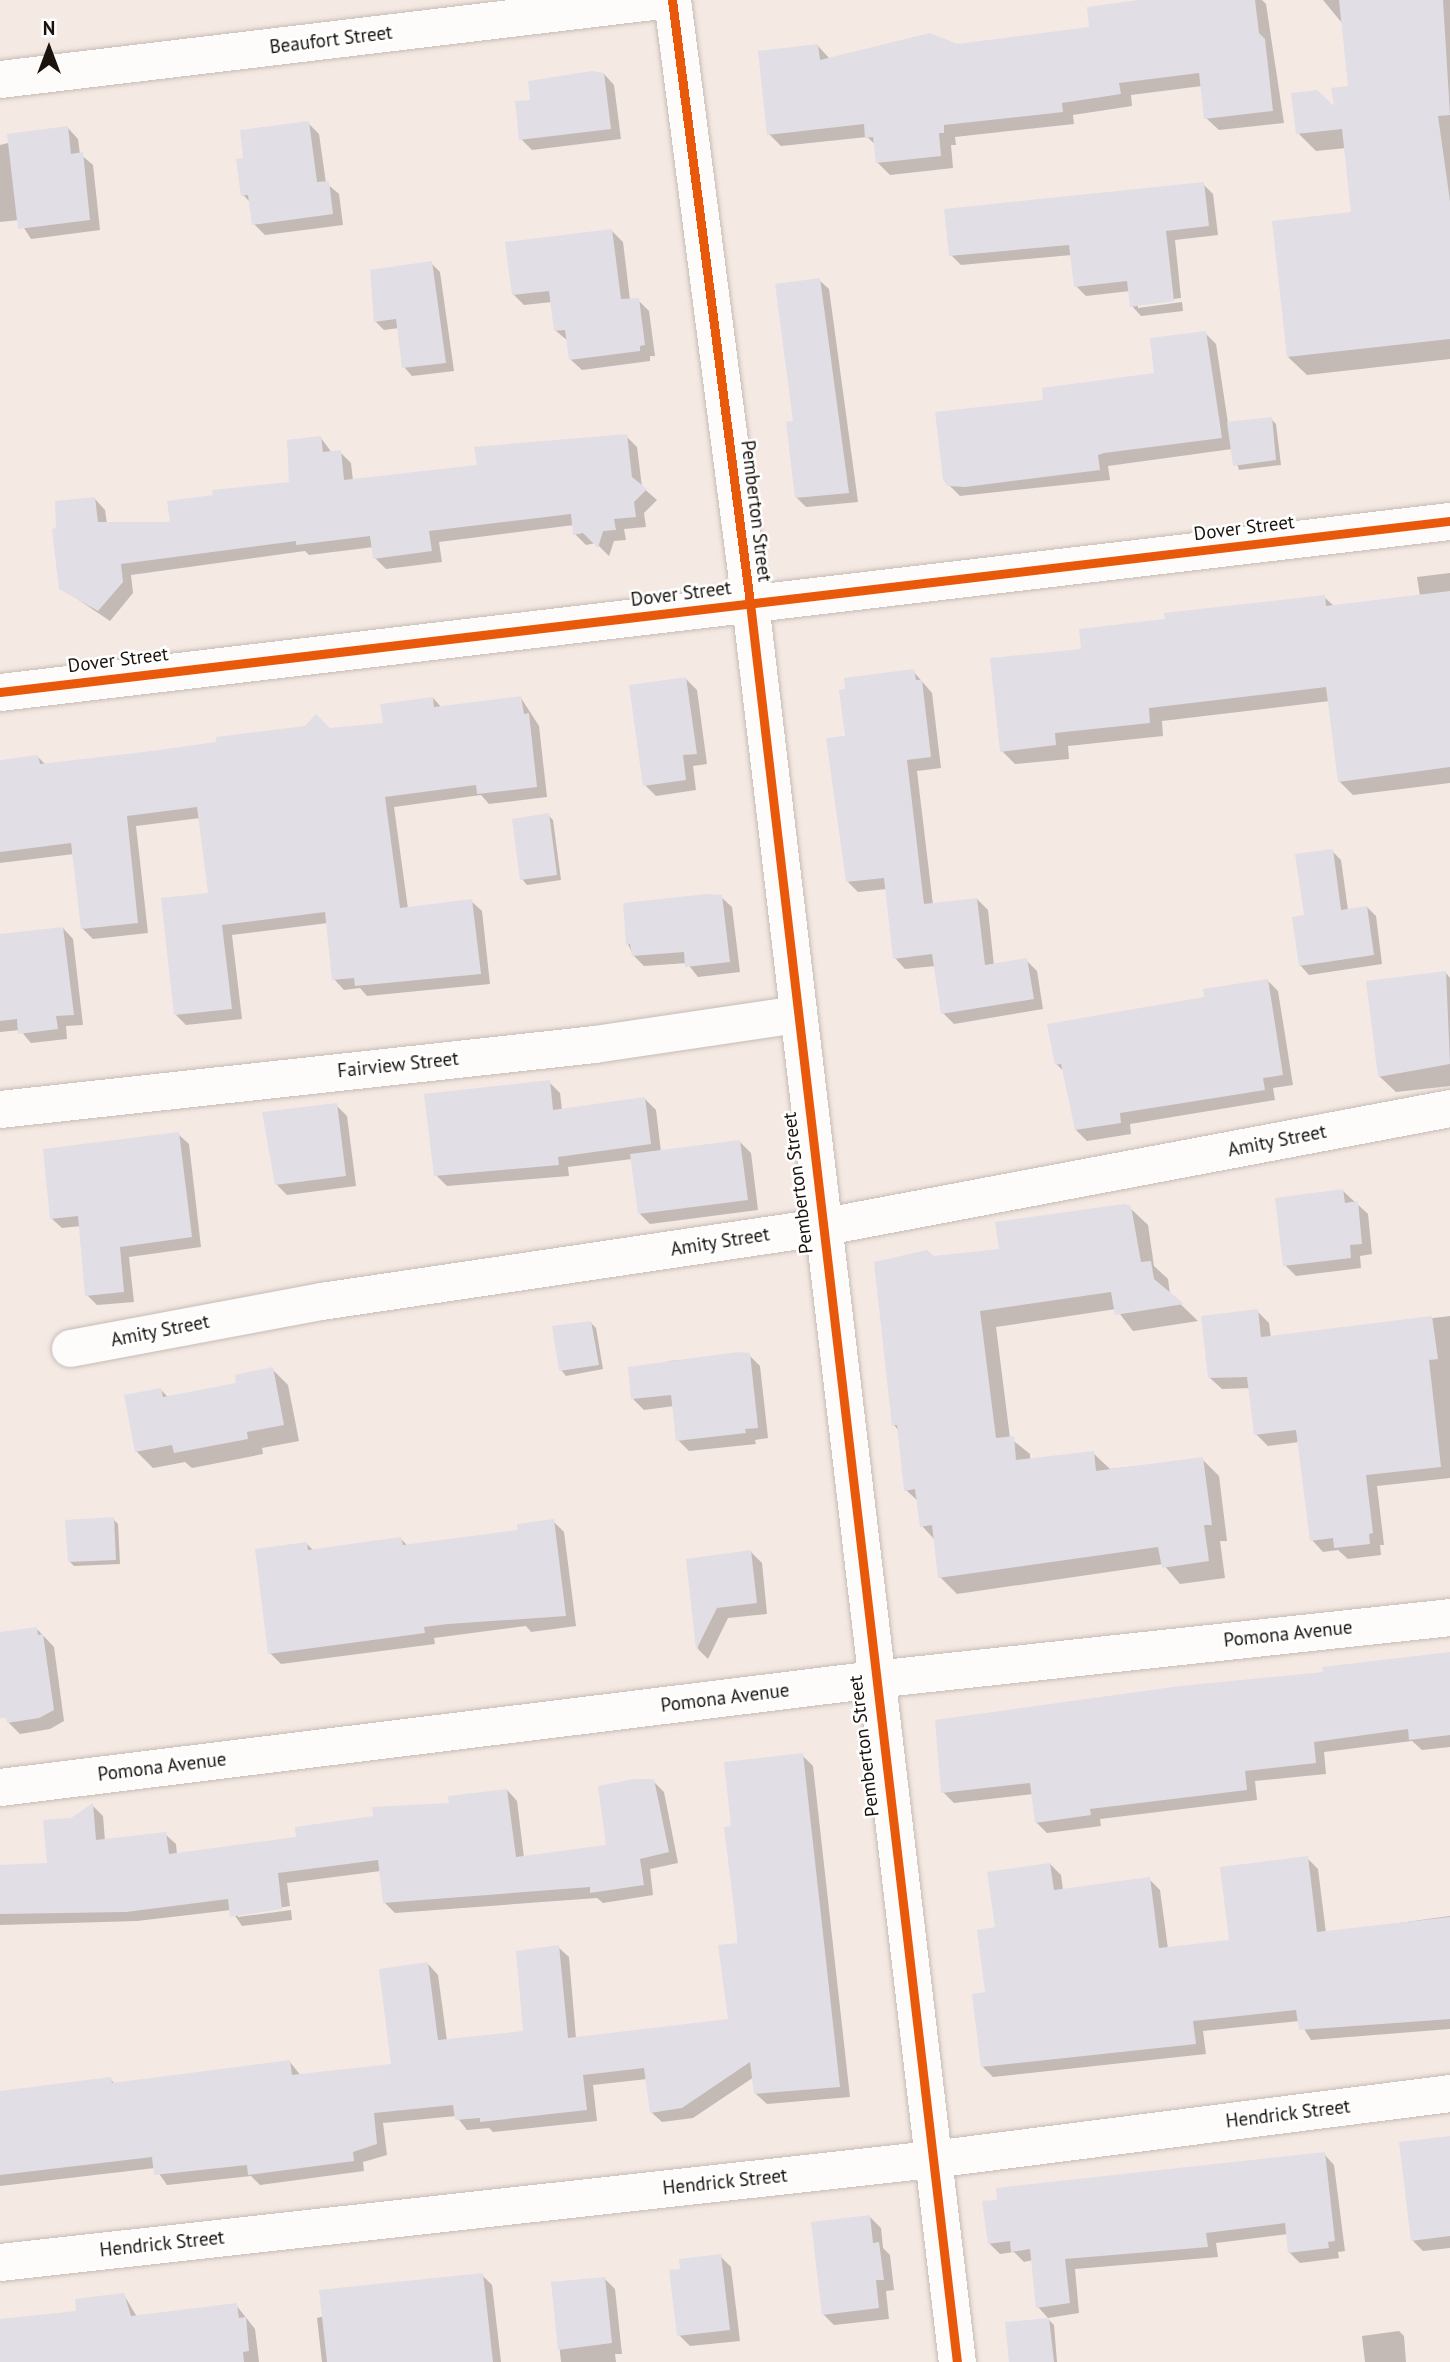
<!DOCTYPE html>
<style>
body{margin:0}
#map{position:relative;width:1450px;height:2362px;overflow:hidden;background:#f4e9e3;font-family:"PT Sans",sans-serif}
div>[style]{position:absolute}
.shadow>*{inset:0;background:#0003}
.building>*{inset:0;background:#e2dee6}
.roads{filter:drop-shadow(0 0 2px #c6bcb6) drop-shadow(0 0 2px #c6bcb6)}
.street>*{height:37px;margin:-18.5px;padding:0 18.5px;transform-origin:18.5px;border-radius:18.5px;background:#fdfcfb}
.cycleway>*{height:9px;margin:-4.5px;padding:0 4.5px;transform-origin:4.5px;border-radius:4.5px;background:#e8590c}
span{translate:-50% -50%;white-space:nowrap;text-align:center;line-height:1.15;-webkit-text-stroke:5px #fff;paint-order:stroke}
.street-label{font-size:19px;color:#1b130d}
.north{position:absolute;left:14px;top:14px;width:70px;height:70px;-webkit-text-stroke:5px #fff;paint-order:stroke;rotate:0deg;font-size:19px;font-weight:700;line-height:28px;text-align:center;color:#1b130d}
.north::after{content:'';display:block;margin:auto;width:24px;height:32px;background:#1b130d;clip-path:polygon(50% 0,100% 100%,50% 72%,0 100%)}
</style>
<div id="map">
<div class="shadow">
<i style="clip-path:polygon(1168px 0,1262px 0,1266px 4px,1284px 123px,1219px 130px,1206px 118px,1202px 86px,1131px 95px,1132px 106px,1073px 115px,1074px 124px,955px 137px,956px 145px,951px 145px,953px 168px,890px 175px,877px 162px,876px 145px,867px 137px,781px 146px,769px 134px,818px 46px,830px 59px,1091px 29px)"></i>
<i style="clip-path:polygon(1323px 0,1450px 0,1450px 359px,1307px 375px,1288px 357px,1353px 213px,1346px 148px,1316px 151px,1298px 133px,1336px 111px,1350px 88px,1342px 23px)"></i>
<i style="clip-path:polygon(604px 74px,614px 85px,621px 139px,532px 150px,521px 139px,532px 102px)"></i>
<i style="clip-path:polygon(308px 123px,319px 134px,326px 183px,339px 194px,343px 225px,265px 235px,254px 224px,251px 203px,243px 195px,245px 159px)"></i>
<i style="clip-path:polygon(68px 128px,78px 139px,80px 154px,93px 165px,100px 230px,31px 239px,19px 220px,0 222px,0 145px)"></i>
<i style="clip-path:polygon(1203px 184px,1213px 194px,1218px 235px,1175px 240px,1181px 298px,1138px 304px,1138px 308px,1182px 302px,1183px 311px,1141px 316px,1132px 306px,1130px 291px,1086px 296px,1076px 286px,1072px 255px,961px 265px,951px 255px)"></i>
<i style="clip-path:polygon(612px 231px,623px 242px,630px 300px,638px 300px,649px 311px,655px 356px,650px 356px,650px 361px,582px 370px,571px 360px,568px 341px,556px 331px,552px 302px,524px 305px,513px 294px)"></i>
<i style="clip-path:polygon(431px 263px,440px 272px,454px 371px,412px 376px,404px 367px,399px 328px,384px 330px,375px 321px)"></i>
<i style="clip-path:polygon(819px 280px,829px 289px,858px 502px,806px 507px,797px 498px,795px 423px)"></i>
<i style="clip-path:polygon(1205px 333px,1216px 344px,1228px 423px,1271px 419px,1276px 424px,1281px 465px,1239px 470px,1232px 449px,1108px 466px,1110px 480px,960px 496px,949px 485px,1045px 402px,1156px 374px)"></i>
<i style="clip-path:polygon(626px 436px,637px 447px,642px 487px,657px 500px,644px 513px,646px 527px,624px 529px,626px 540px,614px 541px,609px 556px,596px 543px,586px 545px,575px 534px,574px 525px,439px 542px,442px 562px,386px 569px,375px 558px,374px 547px,309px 555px,305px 551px,131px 575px,133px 593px,110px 621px,61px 588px,95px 499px,105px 510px,107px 524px,172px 524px,291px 483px,321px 438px,332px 453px,340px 452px,351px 463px,353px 481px,479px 467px)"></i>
<i style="clip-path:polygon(1450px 573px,1450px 783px,1353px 795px,1339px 781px,1330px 701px,1162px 721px,1163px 736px,1068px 746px,1069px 759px,1015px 764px,1002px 751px,1083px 651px,1167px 621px,1324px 597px,1334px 606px,1420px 596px,1417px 577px)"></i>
<i style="clip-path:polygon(913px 671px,932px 693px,941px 768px,917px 771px,933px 905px,977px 899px,988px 910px,994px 966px,1026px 960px,1037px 971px,1043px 1009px,954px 1024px,943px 1013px,935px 966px,905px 969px,895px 958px,887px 889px,858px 892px,848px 882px,847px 737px)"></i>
<i style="clip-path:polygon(686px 679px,697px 690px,707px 764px,693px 766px,696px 790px,656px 796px,645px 785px)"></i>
<i style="clip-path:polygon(433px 698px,442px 708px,521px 698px,539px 726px,547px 797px,489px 804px,481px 795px,394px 807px,408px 909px,471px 901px,482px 911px,490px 984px,367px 996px,360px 988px,344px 990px,334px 979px,328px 923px,232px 935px,242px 1019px,186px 1025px,176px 1015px,210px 895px,200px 818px,136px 826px,148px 933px,93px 939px,82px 928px,74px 854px,0 863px,0 768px,38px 757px,46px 765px,385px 725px)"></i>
<i style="clip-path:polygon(548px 815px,553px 820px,561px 880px,527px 885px,522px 879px)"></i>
<i style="clip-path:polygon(1332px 851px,1341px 860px,1348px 910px,1367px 907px,1376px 916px,1382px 964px,1309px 975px,1300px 965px,1305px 917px)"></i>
<i style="clip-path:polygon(721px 897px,732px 907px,740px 972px,698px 977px,687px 963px,644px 966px,633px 955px,628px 944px)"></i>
<i style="clip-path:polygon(63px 928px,73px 939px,83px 1025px,66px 1026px,67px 1039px,31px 1043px,20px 1030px,0 1032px,0 979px)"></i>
<i style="clip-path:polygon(1446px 973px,1450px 978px,1450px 1086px,1396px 1092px,1379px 1076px)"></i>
<i style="clip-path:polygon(1267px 980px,1278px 991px,1293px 1085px,1273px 1088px,1275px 1100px,1130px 1124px,1131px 1134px,1087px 1141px,1076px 1130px,1065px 1072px,1056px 1064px,1206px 998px)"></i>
<i style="clip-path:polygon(549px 1082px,560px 1093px,562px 1110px,645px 1099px,656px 1110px,661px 1152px,740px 1142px,751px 1153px,758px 1210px,650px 1224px,639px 1213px,632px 1159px,568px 1167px,569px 1176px,447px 1186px,436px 1175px)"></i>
<i style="clip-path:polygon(336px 1105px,347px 1116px,356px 1186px,287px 1195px,276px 1184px)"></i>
<i style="clip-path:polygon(178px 1134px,189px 1144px,201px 1247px,129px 1257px,134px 1302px,97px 1305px,87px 1295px,81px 1226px,62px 1228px,51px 1218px)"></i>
<i style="clip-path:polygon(1343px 1191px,1368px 1214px,1372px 1254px,1360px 1256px,1361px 1268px,1296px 1276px,1285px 1265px)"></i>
<i style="clip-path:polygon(1130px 1208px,1148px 1225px,1154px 1266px,1168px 1279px,1170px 1294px,1198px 1321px,1133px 1331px,1116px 1309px,996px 1327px,1010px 1438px,1030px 1454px,1030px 1460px,1093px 1453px,1110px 1469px,1202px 1459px,1219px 1476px,1227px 1541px,1220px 1541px,1225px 1578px,1180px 1584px,1163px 1564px,957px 1594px,940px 1577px,935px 1540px,922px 1526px,919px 1502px,906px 1490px,899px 1431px,894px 1425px,933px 1257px,1001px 1250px)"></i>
<i style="clip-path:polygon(1257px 1311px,1269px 1323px,1271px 1338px,1450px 1316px,1450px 1478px,1377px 1486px,1384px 1545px,1380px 1545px,1381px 1555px,1348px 1559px,1338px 1550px,1323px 1552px,1312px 1540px,1299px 1442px,1268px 1446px,1256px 1434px,1251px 1388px,1222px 1389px,1210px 1378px)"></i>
<i style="clip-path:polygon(591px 1323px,596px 1328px,603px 1369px,566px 1376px,561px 1370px)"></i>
<i style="clip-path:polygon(749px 1355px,760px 1366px,768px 1438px,755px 1440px,756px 1444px,689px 1451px,678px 1440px,674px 1406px,644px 1410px,633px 1399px,669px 1361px)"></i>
<i style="clip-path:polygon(272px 1369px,288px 1385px,299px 1441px,262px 1448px,263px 1454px,192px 1468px,185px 1462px,153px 1468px,136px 1451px,161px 1390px,168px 1397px,238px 1384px)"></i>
<i style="clip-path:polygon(113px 1519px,118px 1524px,120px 1564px,74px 1566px,69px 1561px)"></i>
<i style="clip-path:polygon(553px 1521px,564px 1532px,576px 1626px,531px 1632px,526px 1626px,434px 1638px,435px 1644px,281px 1664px,270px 1653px,307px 1544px,314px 1551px,401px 1539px,408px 1546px,519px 1532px)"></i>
<i style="clip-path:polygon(751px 1552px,762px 1563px,767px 1614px,728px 1618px,708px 1659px,698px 1649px,688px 1560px)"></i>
<i style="clip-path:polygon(36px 1628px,54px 1647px,64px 1721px,50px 1729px,20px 1734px,9px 1723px,0 1686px,0 1634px)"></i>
<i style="clip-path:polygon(1450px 1654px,1450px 1747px,1422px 1750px,1412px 1741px,1324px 1752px,1326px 1774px,1255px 1781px,1257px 1800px,1100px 1819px,1101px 1826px,1047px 1833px,1036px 1822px,1033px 1794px,954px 1803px,943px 1792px,1325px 1674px)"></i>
<i style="clip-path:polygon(802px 1755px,813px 1766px,850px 2097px,767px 2104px,756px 2094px,754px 2077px,693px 2118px,662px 2122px,651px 2112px,647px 2079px,593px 2085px,597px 2121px,493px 2132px,489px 2128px,467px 2130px,456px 2116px,383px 2123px,387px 2155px,363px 2162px,364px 2171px,260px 2185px,251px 2176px,167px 2185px,155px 2168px,0 2186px,0 2092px,110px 2079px,115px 2084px,290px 2062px,301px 2076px,393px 2065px,428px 1964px,438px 1975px,447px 2041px,525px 2033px,558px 1947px,569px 1957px,576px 2038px,730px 2021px,738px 1944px,733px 1827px)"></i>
<i style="clip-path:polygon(653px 1781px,664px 1792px,678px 1863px,650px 1869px,653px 1895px,603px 1903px,597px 1898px,395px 1913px,385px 1903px,381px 1871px,287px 1883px,290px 1906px,238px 1914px,238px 1917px,291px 1910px,292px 1920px,242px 1926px,231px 1910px,137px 1921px,0 1925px,0 1867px,49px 1864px,71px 1820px,93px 1806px,103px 1816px,105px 1841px,165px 1834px,176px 1844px,177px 1855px,298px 1838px,507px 1790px,517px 1801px,524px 1858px,608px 1847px)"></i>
<i style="clip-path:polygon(1307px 1858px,1318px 1869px,1326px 1933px,1450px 1916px,1450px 2029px,1311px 2040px,1299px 2021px,1203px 2031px,1206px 2054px,993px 2077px,982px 2066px,997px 1929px,1050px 1864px,1061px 1875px,1063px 1890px,1149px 1879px,1160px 1890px,1168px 1949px,1231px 1942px)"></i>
<i style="clip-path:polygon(1450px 2138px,1450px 2248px,1423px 2251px,1412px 2240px)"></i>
<i style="clip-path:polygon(1324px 2154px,1334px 2165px,1345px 2251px,1338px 2252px,1339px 2258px,1300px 2263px,1290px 2253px,1288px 2234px,1216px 2243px,1218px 2257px,1075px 2269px,1079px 2313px,1048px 2318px,1038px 2307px,1033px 2260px,1024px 2262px,1014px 2252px,1000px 2254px,989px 2243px)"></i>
<i style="clip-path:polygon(870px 2217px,881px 2228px,883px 2248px,890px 2255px,894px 2290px,886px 2291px,889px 2319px,834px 2325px,823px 2314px)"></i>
<i style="clip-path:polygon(720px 2256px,731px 2267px,740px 2341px,690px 2346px,679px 2335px,682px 2270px)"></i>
<i style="clip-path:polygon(482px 2275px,492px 2285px,501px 2362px,322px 2362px,317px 2318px)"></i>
<i style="clip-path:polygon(604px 2278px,615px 2289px,622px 2354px,615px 2354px,616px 2362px,561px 2362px,553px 2284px)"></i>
<i style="clip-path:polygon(124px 2295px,137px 2317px,236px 2305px,255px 2329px,259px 2362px,0 2362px,0 2321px,78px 2312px)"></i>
<i style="clip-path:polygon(1049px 2320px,1054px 2325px,1057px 2362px,1011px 2362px)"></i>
<i style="clip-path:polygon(1399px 2331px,1404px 2336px,1406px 2362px,1365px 2362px,1362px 2336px)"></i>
</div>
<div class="building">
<i style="clip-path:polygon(1139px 0,1255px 0,1259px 33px,1265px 39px,1273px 111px,1204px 119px,1199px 73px,1119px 83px,1121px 94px,1062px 103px,1063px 112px,944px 125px,944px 133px,939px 133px,941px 156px,876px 163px,873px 137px,865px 138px,864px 124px,767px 135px,758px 51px,818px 44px,820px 60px,930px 33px,957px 44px,1089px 27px,1087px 7px)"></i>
<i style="clip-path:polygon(1339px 0,1443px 0,1450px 115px,1438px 116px,1450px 201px,1450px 339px,1287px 357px,1272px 221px,1351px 212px,1342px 129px,1296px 134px,1291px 93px,1317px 90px,1334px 106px,1331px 88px,1348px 86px)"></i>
<i style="clip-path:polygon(592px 71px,604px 73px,611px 129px,519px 140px,515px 101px,530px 100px,528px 81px)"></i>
<i style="clip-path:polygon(309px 121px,317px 182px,329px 181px,333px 214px,252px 225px,248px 195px,241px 196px,236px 159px,243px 158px,240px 130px)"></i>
<i style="clip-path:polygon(68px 126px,71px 154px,83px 152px,90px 220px,18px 229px,7px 134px)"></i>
<i style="clip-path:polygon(1204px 182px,1209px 226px,1166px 231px,1174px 301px,1130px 307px,1127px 281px,1074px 287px,1069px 245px,949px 256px,944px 209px)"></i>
<i style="clip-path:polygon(612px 229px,621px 299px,639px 298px,645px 345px,640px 346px,640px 351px,569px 360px,565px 330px,554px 331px,549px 291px,512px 295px,505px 242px)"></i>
<i style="clip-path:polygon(432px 261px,446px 363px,402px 368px,396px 319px,374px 322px,370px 270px)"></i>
<i style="clip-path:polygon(820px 278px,849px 493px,795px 498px,786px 422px,793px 421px,775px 284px)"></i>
<i style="clip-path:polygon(1206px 331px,1222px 438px,1104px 453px,1098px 455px,1100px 470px,965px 487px,948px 486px,943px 480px,935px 412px,1043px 400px,1042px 388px,1154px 373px,1150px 338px)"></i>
<i style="clip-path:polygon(1272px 417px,1276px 460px,1233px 466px,1227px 422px)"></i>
<i style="clip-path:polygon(627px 434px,632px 477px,647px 489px,634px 502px,636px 517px,614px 519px,616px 530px,603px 531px,598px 548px,583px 533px,573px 535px,571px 514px,429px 531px,432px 551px,373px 559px,370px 536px,296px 545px,296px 541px,121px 564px,123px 582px,98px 611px,59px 589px,52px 529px,56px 528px,55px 501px,95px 497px,98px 522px,170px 522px,167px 501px,213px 495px,212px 490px,289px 482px,287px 440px,321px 436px,323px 452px,341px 450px,344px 480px,477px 465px,474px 447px)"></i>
<i style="clip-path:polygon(1450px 591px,1450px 767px,1338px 782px,1326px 687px,1149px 708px,1150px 723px,1055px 733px,1056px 745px,1000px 752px,990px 658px,1081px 649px,1079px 629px,1165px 619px,1164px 613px,1325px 595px,1326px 606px)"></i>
<i style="clip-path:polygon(914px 669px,916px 680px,922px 680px,931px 757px,907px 760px,924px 904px,977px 898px,985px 965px,1027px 958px,1034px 999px,941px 1014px,932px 954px,893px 959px,884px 878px,846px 882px,826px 738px,845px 736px,839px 690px,845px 689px,844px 678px)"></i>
<i style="clip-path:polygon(686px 677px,697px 754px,683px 755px,686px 780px,643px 786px,629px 685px)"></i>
<i style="clip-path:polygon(521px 696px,524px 714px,529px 713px,537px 787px,477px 794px,476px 785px,385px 797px,400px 908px,472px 899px,481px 974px,355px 986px,354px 978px,332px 980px,325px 912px,222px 925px,232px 1009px,174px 1015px,161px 898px,208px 893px,197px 807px,127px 816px,138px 923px,81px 929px,71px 843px,0 852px,0 760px,38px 755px,40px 764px,144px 752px,216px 742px,216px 737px,305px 726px,316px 714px,330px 728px,383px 723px,380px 704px,433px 697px,434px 707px)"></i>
<i style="clip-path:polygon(549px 813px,557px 875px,520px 880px,512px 819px)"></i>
<i style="clip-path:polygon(1333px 849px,1341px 910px,1367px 906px,1374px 955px,1299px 966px,1292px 917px,1304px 915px,1295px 854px)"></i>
<i style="clip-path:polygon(707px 894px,722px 895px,730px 962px,685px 967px,684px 952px,632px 956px,630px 944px,626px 945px,623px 903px)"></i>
<i style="clip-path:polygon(63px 927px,74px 1015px,56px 1016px,58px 1029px,18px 1034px,17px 1019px,0 1021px,0 934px)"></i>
<i style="clip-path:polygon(1446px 971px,1450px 1064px,1378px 1077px,1366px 981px)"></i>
<i style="clip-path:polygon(1268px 979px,1283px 1075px,1263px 1078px,1265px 1090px,1120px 1113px,1121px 1123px,1075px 1130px,1061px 1064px,1055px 1065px,1047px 1024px,1204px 997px,1203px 989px)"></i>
<i style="clip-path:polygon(550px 1080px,553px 1110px,645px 1097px,651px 1144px,558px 1157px,559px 1165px,434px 1176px,424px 1094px)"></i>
<i style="clip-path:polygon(337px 1103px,346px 1176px,275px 1185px,262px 1112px)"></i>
<i style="clip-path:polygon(179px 1132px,192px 1237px,120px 1247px,124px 1292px,85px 1296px,78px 1216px,50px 1219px,43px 1149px)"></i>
<i style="clip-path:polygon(740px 1140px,748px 1200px,638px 1214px,630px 1154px)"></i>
<i style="clip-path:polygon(1343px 1189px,1345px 1203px,1358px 1201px,1362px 1244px,1350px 1245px,1351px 1258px,1283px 1266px,1275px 1198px)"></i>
<i style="clip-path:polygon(1124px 1204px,1131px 1206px,1141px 1262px,1151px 1261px,1154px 1279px,1184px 1304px,1115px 1315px,1111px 1292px,980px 1311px,996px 1438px,1014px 1436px,1016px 1460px,1094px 1451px,1096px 1471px,1203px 1457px,1212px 1525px,1204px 1525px,1209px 1561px,1162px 1568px,1158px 1547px,938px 1578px,932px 1525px,920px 1527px,915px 1489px,904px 1491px,897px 1425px,892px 1426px,874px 1262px,927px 1250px,934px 1256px,999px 1249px,995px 1222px)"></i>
<i style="clip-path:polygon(1258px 1309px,1261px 1337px,1432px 1316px,1438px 1359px,1429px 1360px,1441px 1467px,1366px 1475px,1373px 1533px,1369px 1534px,1370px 1544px,1334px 1548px,1333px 1538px,1310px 1541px,1296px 1430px,1254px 1435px,1247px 1377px,1208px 1378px,1201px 1316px)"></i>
<i style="clip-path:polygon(591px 1321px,599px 1365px,559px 1371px,552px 1326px)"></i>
<i style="clip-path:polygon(737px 1352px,750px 1353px,758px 1428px,745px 1429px,746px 1433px,676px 1441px,671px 1395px,631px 1399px,628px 1367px)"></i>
<i style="clip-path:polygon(273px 1367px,284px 1425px,247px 1432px,248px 1439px,174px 1453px,172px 1445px,135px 1452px,124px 1395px,161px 1388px,163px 1397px,236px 1383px,235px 1375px)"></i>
<i style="clip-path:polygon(114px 1517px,116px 1560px,68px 1562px,65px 1520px)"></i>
<i style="clip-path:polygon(554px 1519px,566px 1616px,448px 1624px,424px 1627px,425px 1633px,268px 1654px,255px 1549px,307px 1542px,308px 1550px,401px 1537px,403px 1545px,517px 1530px,517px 1524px)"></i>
<i style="clip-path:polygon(751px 1550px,757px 1603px,717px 1608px,696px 1650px,686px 1559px)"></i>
<i style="clip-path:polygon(37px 1627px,38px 1635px,43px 1634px,54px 1710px,39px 1718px,7px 1723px,6px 1718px,0 1718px,0 1632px)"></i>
<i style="clip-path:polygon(1450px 1652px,1450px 1735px,1409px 1740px,1408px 1729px,1314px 1742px,1316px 1763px,1245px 1771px,1247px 1790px,1090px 1809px,1091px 1815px,1035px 1823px,1030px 1783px,941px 1793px,935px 1720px,1180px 1686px,1323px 1672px,1322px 1667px)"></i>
<i style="clip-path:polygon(803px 1753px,840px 2087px,754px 2094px,750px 2062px,682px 2108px,650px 2113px,644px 2068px,583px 2075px,587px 2110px,480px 2122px,480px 2118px,455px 2120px,453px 2105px,374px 2113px,377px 2144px,353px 2152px,354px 2161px,248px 2175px,247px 2165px,154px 2175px,152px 2157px,0 2175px,0 2091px,111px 2077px,112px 2083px,290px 2060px,292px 2075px,391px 2064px,379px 1969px,428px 1962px,438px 2040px,523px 2031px,516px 1951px,559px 1945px,568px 2038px,728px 2019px,718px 1945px,737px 1943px,737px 1934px,724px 1827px,731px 1826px,724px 1762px)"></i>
<i style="clip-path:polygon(634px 1779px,654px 1779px,669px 1852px,640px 1859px,644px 1885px,590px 1893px,590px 1887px,383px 1903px,378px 1860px,278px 1873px,282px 1909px,230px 1917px,228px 1899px,126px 1912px,0 1914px,0 1865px,47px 1863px,43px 1820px,71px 1818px,93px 1803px,96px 1840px,166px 1832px,169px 1854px,296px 1837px,295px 1827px,373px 1816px,372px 1807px,449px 1803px,448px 1796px,507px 1789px,516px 1857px,606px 1845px,598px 1786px)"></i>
<i style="clip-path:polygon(1308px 1856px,1317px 1932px,1450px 1917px,1450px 2019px,1299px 2030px,1296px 2010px,1193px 2021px,1196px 2044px,981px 2067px,972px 1994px,985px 1992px,977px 1930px,995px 1927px,987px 1872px,1050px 1863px,1054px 1890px,1150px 1877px,1159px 1948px,1229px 1940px,1220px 1867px)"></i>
<i style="clip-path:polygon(1450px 2136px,1450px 2236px,1411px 2241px,1399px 2142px)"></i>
<i style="clip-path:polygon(1325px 2152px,1335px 2241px,1328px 2242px,1329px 2248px,1288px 2253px,1285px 2223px,1206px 2233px,1208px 2247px,1065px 2259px,1070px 2303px,1036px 2308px,1030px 2249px,1011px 2252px,1010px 2241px,988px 2244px,982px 2201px,997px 2200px,996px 2188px)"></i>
<i style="clip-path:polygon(870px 2215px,873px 2243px,879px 2242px,884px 2280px,876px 2280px,879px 2308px,822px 2315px,811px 2222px)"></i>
<i style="clip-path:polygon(721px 2254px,730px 2330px,677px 2336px,669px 2270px,680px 2269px,679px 2259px)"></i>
<i style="clip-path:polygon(483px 2273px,493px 2362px,327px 2362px,319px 2290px)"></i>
<i style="clip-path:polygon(605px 2277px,612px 2343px,558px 2350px,551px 2282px)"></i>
<i style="clip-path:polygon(124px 2293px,131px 2316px,237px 2303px,239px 2318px,246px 2317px,249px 2351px,243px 2352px,244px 2362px,0 2362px,0 2319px,76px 2311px,75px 2299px)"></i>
<i style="clip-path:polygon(1049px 2318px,1054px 2362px,1009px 2362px,1005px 2322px)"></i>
</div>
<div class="roads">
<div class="street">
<i style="left:672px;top:0;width:608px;rotate:82.63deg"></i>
<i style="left:750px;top:603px;width:1771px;rotate:83.29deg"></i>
<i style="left:0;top:79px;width:666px;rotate:-6.82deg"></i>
<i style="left:0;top:692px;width:1460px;rotate:-6.73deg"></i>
<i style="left:0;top:1109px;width:598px;rotate:-6.24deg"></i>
<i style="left:594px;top:1044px;width:204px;rotate:-8.4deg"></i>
<i style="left:70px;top:1348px;width:255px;rotate:-10.6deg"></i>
<i style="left:321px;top:1301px;width:504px;rotate:-8.44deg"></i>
<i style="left:820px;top:1227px;width:641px;rotate:-10.7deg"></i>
<i style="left:0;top:1787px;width:881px;rotate:-7.04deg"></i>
<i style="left:874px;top:1679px;width:579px;rotate:-6.14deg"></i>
<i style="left:0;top:2262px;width:938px;rotate:-6.31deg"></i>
<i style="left:932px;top:2159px;width:522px;rotate:-7.26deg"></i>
</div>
</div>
<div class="cycleway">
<i style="left:672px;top:0;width:608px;rotate:82.63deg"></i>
<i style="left:750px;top:603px;width:1771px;rotate:83.29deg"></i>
<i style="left:0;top:692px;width:1460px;rotate:-6.73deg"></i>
</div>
<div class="street-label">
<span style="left:331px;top:40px;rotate:-7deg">Beaufort Street</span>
<span style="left:756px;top:511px;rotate:83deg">Pemberton Street</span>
<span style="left:1244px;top:528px;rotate:-7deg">Dover Street</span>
<span style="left:681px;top:594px;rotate:-7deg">Dover Street</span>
<span style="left:118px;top:660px;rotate:-7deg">Dover Street</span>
<span style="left:398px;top:1065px;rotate:-6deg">Fairview Street</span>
<span style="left:1277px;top:1141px;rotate:-11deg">Amity Street</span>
<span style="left:798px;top:1183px;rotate:-97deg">Pemberton Street</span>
<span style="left:720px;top:1242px;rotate:-9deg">Amity Street</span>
<span style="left:160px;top:1331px;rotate:-11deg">Amity Street</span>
<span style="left:1288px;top:1634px;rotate:-6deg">Pomona Avenue</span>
<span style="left:725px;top:1698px;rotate:-7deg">Pomona Avenue</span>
<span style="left:864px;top:1746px;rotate:-97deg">Pemberton Street</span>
<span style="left:162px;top:1767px;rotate:-7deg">Pomona Avenue</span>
<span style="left:1288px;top:2114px;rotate:-7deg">Hendrick Street</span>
<span style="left:725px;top:2182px;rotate:-6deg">Hendrick Street</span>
<span style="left:162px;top:2244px;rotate:-6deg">Hendrick Street</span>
</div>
<div class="north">N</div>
</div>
